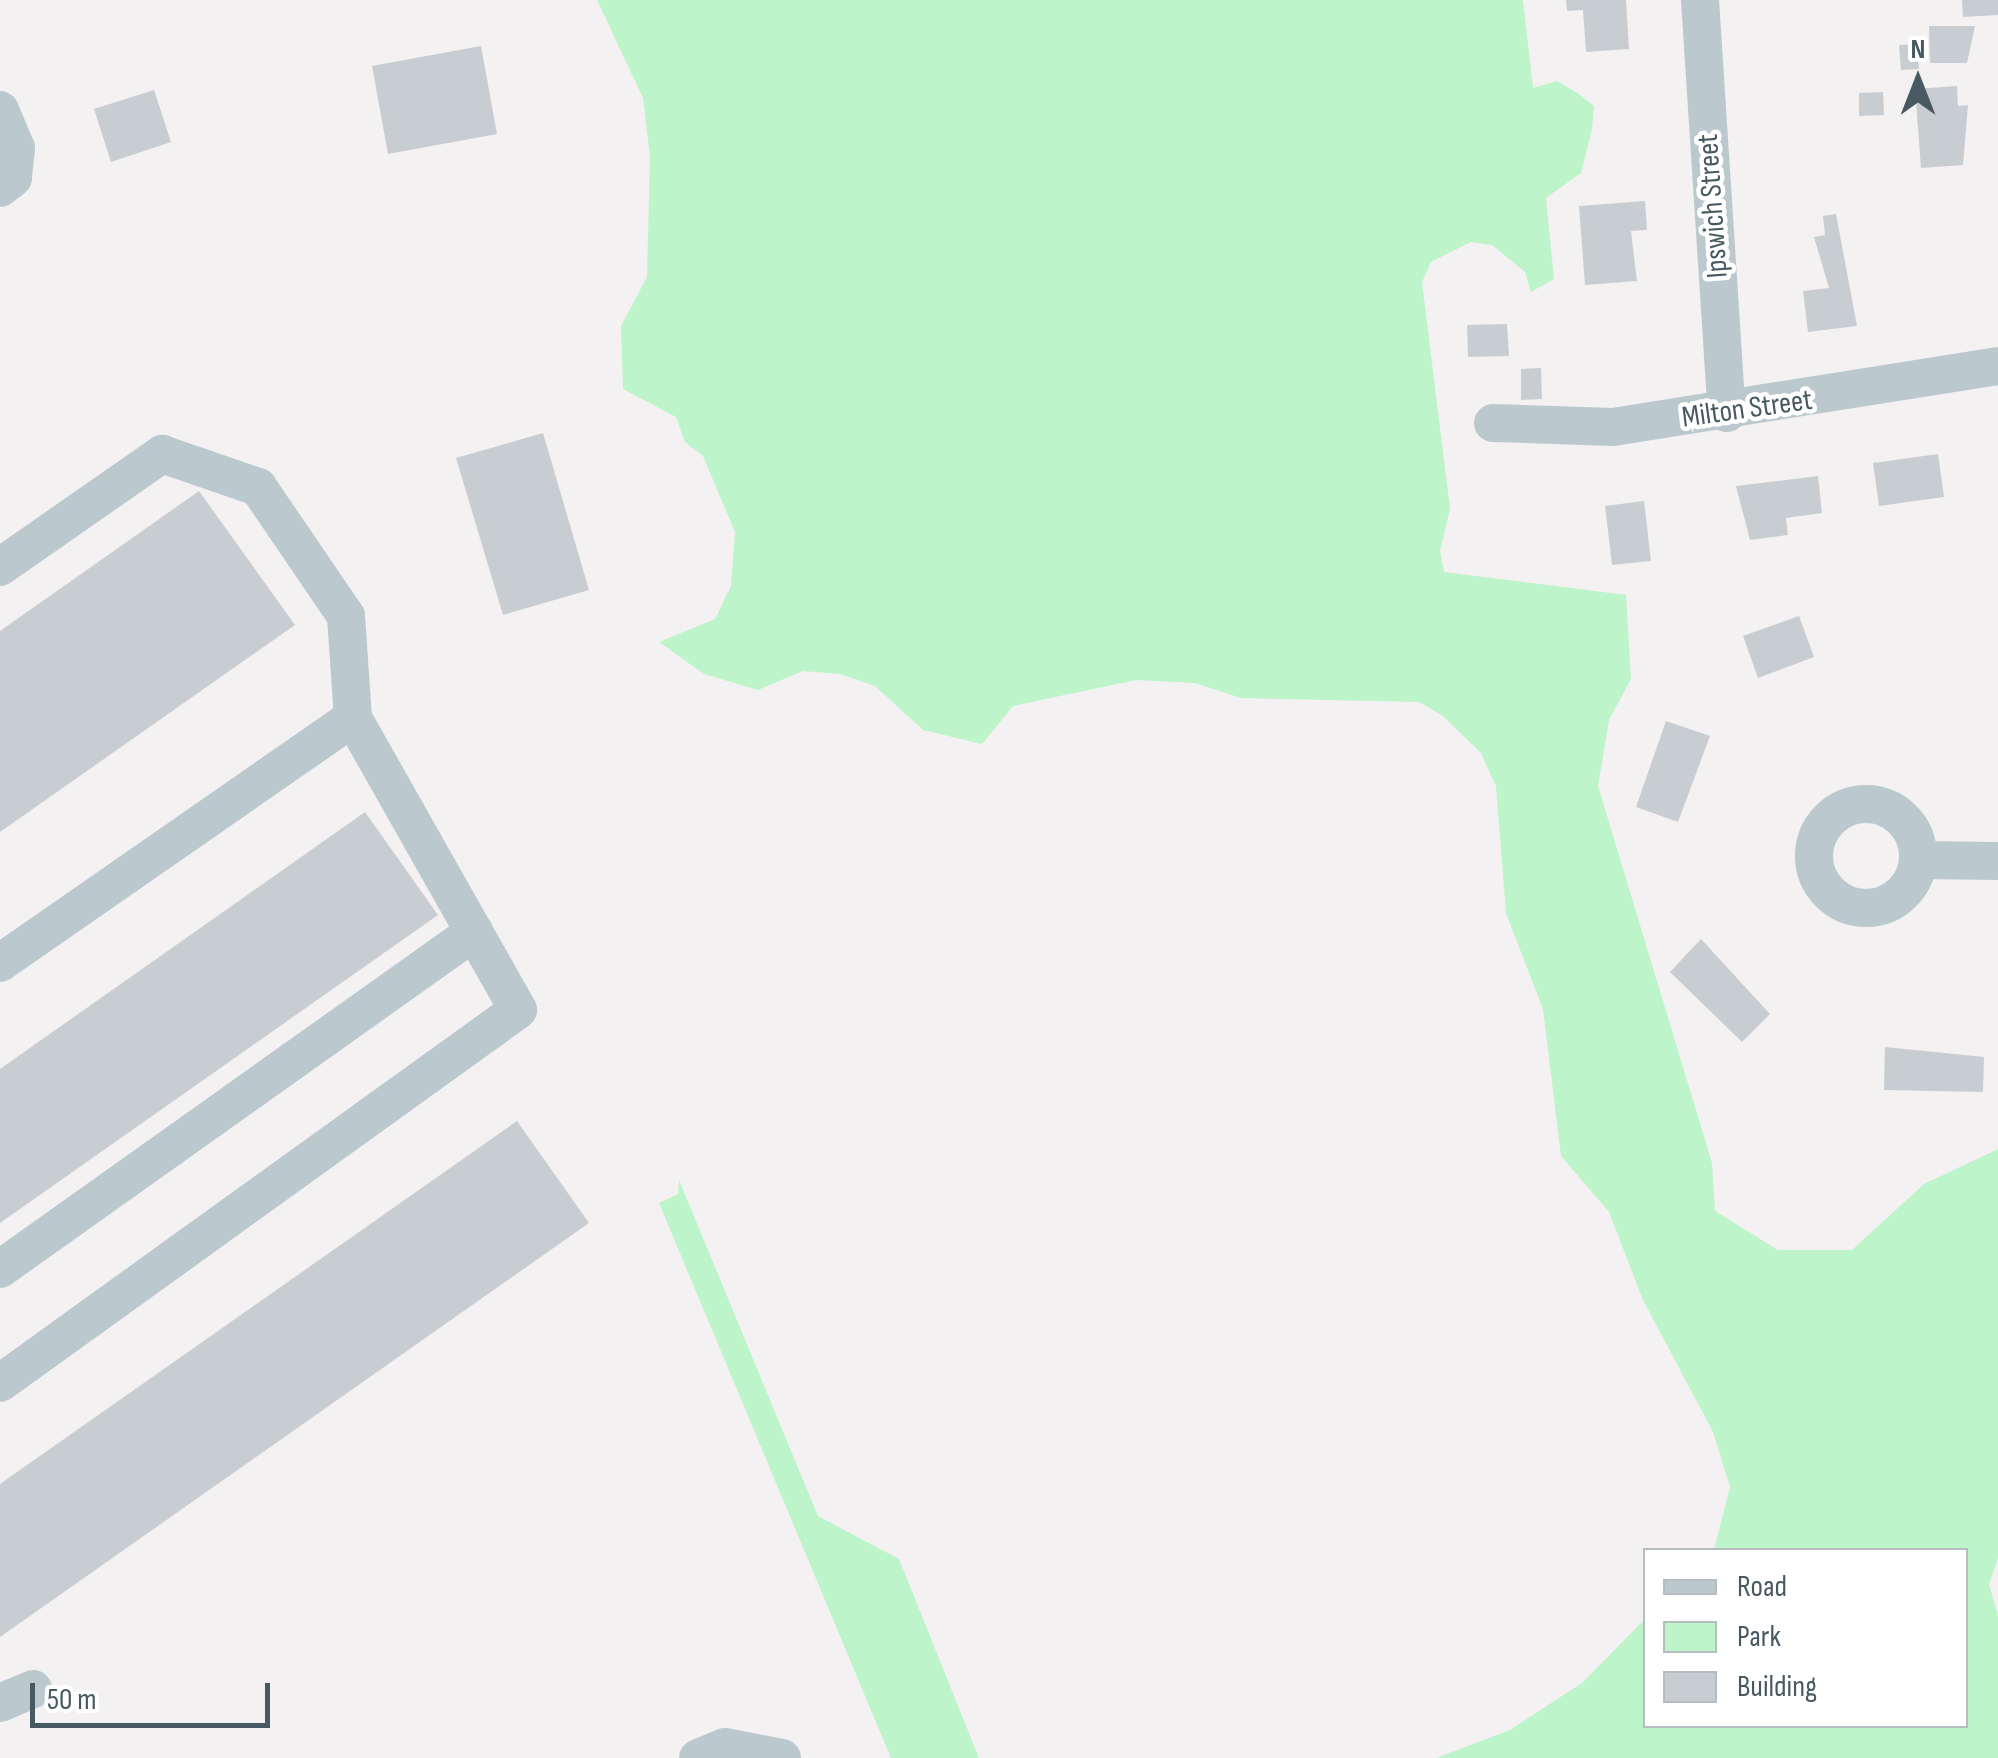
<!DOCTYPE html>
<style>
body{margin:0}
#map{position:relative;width:1998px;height:1758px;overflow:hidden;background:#f4f1f2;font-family:"Sofia Sans Condensed",sans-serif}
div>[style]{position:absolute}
.green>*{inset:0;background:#bdf4c9}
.building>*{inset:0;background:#c8cdd2}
.minor>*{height:38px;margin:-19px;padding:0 19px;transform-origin:19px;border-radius:19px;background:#bbc9cf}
.minor>.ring{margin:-19px;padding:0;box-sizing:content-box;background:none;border:38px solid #bbc9cf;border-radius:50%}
span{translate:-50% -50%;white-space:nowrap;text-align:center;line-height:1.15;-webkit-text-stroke:9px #fff;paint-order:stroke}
.street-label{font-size:30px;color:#475961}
.legend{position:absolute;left:1643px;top:1548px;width:325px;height:180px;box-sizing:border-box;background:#fff;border:2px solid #b5bdc0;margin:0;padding:12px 18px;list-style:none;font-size:30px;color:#475961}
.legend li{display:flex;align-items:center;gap:20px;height:50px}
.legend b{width:50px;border:2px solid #b5bdc0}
.north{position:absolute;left:1868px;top:30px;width:100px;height:100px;-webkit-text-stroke:8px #fff;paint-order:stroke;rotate:0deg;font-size:28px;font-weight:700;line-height:40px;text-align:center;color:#475961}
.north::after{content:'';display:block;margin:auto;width:35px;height:45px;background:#475961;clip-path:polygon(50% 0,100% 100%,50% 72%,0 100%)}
.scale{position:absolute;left:30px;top:1683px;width:240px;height:45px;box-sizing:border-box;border:5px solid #475961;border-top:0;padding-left:12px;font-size:30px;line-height:35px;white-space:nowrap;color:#475961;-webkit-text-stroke:8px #fff;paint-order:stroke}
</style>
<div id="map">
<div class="green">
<i style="clip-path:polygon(597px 0,1523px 0,1533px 88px,1557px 81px,1576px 92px,1594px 106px,1592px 129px,1581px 173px,1546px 198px,1554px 279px,1531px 292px,1525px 272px,1492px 245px,1471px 242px,1431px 262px,1422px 282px,1450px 509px,1440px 551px,1444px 572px,1626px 595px,1631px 679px,1609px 720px,1598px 786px,1712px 1163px,1715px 1211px,1778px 1250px,1852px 1250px,1924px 1184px,1998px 1149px,1998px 1558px,1989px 1584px,1998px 1616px,1998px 1758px,1436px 1758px,1510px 1730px,1582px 1683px,1645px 1619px,1646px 1726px,1966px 1726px,1966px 1550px,1714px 1550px,1730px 1487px,1713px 1432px,1643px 1300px,1609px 1212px,1561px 1156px,1543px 1009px,1506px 913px,1496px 786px,1481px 753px,1443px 716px,1419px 702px,1241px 698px,1195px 683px,1136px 680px,1013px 706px,982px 744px,923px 730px,875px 686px,840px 674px,803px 671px,758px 690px,704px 674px,659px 642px,715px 619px,731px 586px,735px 532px,703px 456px,685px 442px,676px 417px,623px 389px,621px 326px,647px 277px,650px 156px,643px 98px)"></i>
<i style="clip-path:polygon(679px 1180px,818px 1516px,899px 1559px,979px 1758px,891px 1758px,659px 1203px,678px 1194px)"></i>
</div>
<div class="building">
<i style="clip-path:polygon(1566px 0,1626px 0,1629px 49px,1586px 52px,1583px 10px,1567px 11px)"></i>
<i style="clip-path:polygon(1962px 0,1998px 0,1998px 15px,1963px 17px)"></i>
<i style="clip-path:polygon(1929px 26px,1975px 26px,1967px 63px,1930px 63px)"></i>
<i style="clip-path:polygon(1917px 44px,1919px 69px,1901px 70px,1899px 45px)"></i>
<i style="clip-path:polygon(481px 46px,497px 134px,388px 154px,372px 66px)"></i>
<i style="clip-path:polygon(1957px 86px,1958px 106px,1968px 105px,1963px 165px,1921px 168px,1915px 89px)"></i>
<i style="clip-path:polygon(154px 90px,171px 142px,111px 162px,94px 109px)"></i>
<i style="clip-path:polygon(1883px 92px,1884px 115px,1859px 116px,1859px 93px)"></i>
<i style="clip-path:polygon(1645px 201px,1647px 230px,1631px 231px,1637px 281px,1585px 285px,1579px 206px)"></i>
<i style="clip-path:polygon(1836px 214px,1857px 326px,1808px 332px,1803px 291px,1829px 288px,1814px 237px,1825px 235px,1823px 216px)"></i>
<i style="clip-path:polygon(1507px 324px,1509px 356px,1468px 357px,1467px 325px)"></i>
<i style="clip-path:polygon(1541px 368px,1542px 399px,1521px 400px,1521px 369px)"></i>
<i style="clip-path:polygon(543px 433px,589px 590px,503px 615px,456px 458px)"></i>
<i style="clip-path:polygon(1938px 454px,1944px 497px,1879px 506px,1873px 463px)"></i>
<i style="clip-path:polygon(1818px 476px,1822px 513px,1786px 518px,1788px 535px,1750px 540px,1736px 486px)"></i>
<i style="clip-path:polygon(199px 491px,295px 625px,0 832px,0 631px)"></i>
<i style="clip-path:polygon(1644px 501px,1651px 561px,1612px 565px,1605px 506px)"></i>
<i style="clip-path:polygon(1799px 616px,1814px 657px,1758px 678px,1743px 636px)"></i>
<i style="clip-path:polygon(1666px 721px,1710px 736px,1678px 822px,1636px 807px)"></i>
<i style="clip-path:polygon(365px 812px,438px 915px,0 1223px,0 1069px)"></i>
<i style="clip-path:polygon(1701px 939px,1770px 1014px,1742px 1042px,1670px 972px)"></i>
<i style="clip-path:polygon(1885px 1047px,1984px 1057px,1983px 1092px,1884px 1090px)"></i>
<i style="clip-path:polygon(517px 1121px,589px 1223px,0 1637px,0 1484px)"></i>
</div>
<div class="minor">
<i style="left:1700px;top:0;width:414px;rotate:86.3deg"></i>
<i style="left:0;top:110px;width:41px;rotate:67.2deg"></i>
<i style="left:16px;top:148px;width:30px;rotate:96deg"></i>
<i style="left:13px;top:178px;width:16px;rotate:142deg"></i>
<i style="left:1493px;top:423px;width:120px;rotate:1.9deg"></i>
<i style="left:1613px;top:427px;width:390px;rotate:-9deg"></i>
<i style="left:0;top:567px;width:198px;rotate:-34.9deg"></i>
<i style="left:162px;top:454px;width:102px;rotate:19deg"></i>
<i style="left:258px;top:487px;width:156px;rotate:55.7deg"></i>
<i style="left:346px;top:616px;width:102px;rotate:86.1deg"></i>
<i class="ring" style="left:1814px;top:804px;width:66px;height:66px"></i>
<i style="left:1918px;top:860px;width:80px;rotate:0.7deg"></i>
<i style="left:0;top:963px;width:430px;rotate:-34.8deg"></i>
<i style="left:353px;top:718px;width:335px;rotate:60.5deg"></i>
<i style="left:518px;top:1010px;width:638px;rotate:144.24deg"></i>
<i style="left:0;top:1269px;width:582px;rotate:-35.41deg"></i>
<i style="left:0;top:1703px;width:36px;rotate:-23deg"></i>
<i style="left:698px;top:1758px;width:29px;rotate:-22deg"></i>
<i style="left:725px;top:1747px;width:58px;rotate:10.9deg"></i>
</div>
<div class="street-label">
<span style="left:1713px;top:206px;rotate:-94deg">Ipswich Street</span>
<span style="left:1747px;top:409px;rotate:-8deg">Milton Street</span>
</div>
<ul class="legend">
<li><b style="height:12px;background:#bbc9cf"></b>Road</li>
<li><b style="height:28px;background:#bdf4c9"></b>Park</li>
<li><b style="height:28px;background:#c8cdd2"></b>Building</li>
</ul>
<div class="north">N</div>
<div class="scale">50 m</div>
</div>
